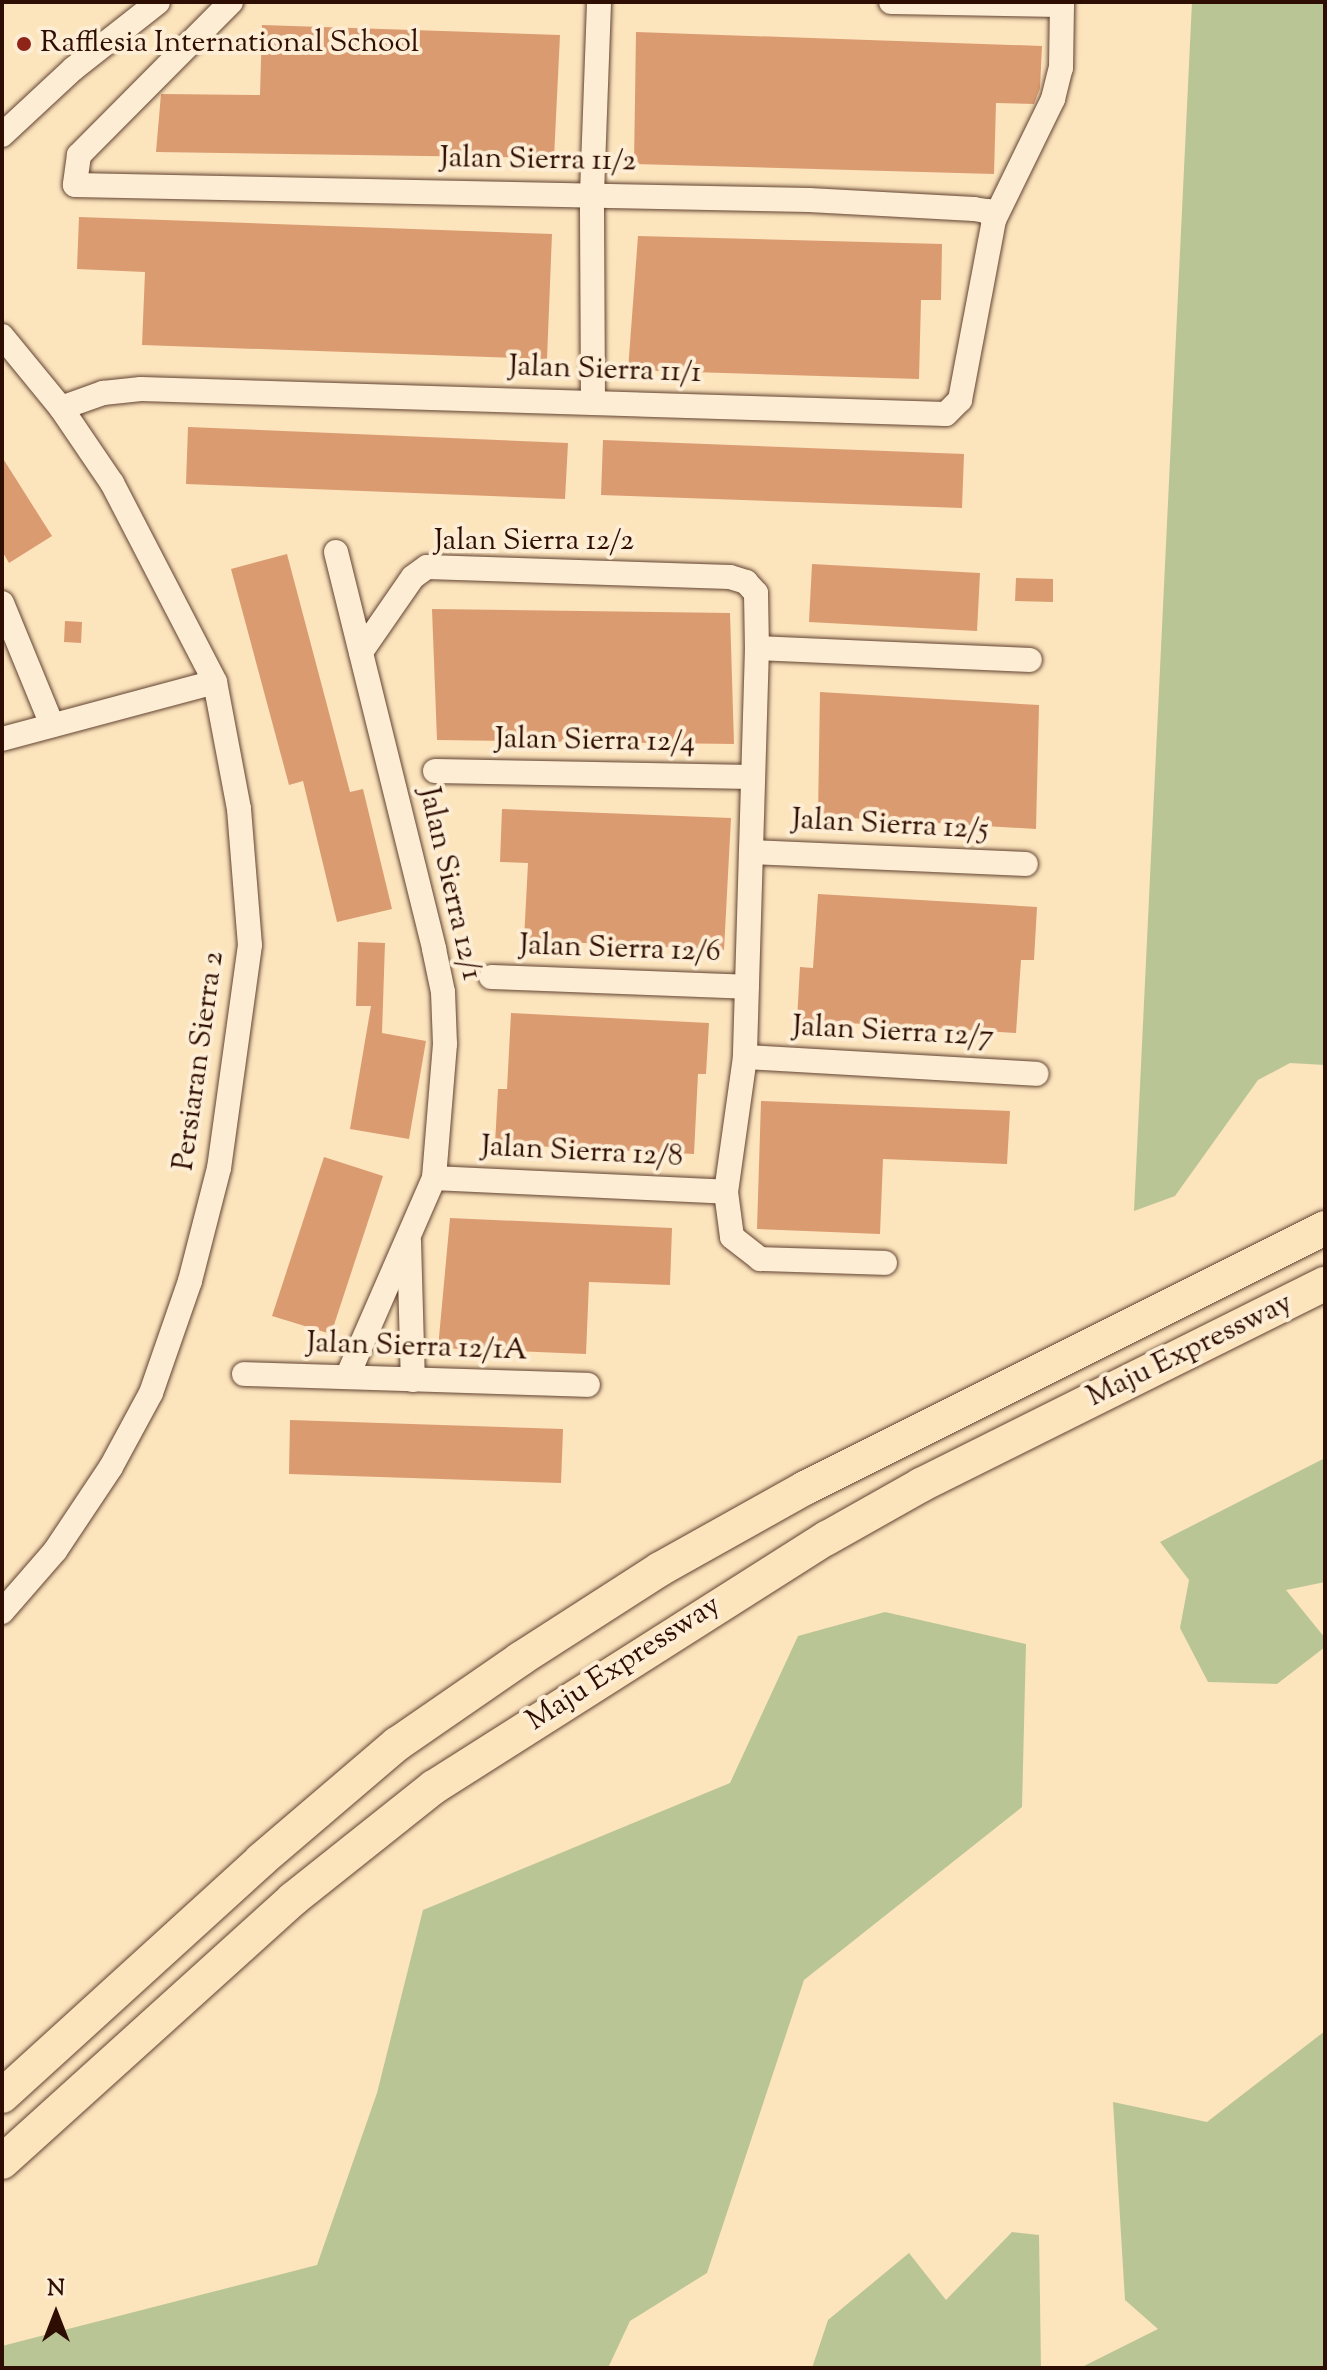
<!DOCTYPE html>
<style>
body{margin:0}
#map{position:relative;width:1327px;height:2370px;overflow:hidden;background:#fce4bd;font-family:"Sorts Mill Goudy",serif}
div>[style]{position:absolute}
.green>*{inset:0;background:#b9c595}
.building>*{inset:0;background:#db9b71}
.roads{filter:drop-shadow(0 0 2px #624331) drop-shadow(0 0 2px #624331)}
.minor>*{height:24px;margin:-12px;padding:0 12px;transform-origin:12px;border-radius:12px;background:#fdedd4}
.highway>*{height:34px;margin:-17px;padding:0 17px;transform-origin:17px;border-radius:17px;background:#fce4bd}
.dots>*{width:22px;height:22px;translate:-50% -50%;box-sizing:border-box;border:4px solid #fdedd4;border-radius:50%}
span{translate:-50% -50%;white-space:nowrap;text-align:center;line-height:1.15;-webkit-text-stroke:8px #fdedd4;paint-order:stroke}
.poi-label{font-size:30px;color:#2e0d02}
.left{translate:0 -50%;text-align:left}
.street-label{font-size:30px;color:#2e0d02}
.frame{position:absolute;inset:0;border:4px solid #2e0d02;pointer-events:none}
.north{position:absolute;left:16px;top:2274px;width:80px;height:80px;-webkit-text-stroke:6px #fdedd4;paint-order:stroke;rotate:0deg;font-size:22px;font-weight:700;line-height:32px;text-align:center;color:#2e0d02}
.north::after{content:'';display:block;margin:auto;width:28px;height:36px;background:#2e0d02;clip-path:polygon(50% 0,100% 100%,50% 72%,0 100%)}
</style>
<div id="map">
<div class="green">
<i style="clip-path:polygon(1192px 2px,1325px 2px,1325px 1065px,1290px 1063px,1258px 1080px,1175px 1196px,1134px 1211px)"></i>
<i style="clip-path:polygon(1325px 1458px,1325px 1582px,1286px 1590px,1325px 1638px,1325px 1647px,1277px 1684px,1208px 1682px,1180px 1628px,1189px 1580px,1160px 1542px)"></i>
<i style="clip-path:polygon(885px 1612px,1026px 1644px,1022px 1807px,804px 1980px,707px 2273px,630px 2321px,608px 2368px,2px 2368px,2px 2346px,317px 2265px,377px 2093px,423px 1910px,730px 1783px,798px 1636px)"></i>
<i style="clip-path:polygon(1325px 2031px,1325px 2368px,1080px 2368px,1158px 2329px,1125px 2300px,1113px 2102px,1207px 2122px)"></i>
<i style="clip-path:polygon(1012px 2232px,1039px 2235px,1041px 2368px,812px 2368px,828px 2320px,909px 2253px,946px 2300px)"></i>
</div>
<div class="building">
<i style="clip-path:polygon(262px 25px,560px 35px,554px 158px,156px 152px,161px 94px,260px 95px)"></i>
<i style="clip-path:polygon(636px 32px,1042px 46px,1040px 88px,1034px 104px,996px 103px,994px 174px,634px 164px)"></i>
<i style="clip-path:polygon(79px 217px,552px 234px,547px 359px,142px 345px,145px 272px,77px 269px)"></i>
<i style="clip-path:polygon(638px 236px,942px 244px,941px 300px,921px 300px,919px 379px,628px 370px)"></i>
<i style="clip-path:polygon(188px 427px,568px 443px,565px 499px,186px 484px)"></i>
<i style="clip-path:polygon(603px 440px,964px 454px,962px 508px,601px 495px)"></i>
<i style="clip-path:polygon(2px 457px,52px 536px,9px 563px,2px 551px)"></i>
<i style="clip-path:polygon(287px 554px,350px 792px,363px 789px,392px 909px,337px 922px,303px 781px,289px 785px,231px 569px)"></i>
<i style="clip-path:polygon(812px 564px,980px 573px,977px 631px,809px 622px)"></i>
<i style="clip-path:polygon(1016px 578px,1053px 579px,1053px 602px,1015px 601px)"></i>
<i style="clip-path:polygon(432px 609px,730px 613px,734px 744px,437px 740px)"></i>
<i style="clip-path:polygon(65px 621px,82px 622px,81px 643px,64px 642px)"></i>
<i style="clip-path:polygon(820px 692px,1039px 705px,1036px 829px,818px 816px)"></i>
<i style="clip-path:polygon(502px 809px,731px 818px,724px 950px,524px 940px,528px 863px,500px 862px)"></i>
<i style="clip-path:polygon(818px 894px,1037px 907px,1034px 960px,1021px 960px,1016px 1033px,797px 1020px,800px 967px,813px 968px)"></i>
<i style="clip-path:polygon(358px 942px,385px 943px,382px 1033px,426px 1041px,409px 1139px,350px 1129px,371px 1006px,356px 1006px)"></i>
<i style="clip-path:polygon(511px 1013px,709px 1023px,706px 1074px,698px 1074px,694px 1154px,495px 1144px,498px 1089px,507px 1089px)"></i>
<i style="clip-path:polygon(761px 1101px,1010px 1111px,1007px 1164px,883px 1159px,880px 1234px,757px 1229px)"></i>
<i style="clip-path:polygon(324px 1157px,383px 1176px,331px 1334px,272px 1316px)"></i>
<i style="clip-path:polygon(450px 1218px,672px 1228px,670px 1285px,589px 1282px,586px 1354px,438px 1348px)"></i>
<i style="clip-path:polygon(290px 1420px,563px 1429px,561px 1483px,289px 1474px)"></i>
</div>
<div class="roads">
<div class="minor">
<i style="left:231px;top:2px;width:216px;rotate:134.8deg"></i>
<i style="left:79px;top:155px;width:30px;rotate:98deg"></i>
<i style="left:75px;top:185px;width:734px;rotate:1.17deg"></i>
<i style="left:809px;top:200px;width:165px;rotate:3.1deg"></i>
<i style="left:974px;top:209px;width:13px;rotate:9deg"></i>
<i style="left:987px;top:211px;width:11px;rotate:52deg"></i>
<i style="left:891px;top:2px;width:171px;rotate:1deg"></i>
<i style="left:2px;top:135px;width:97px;rotate:-42.9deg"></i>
<i style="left:73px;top:69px;width:108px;rotate:-38.2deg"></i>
<i style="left:2px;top:336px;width:93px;rotate:50.7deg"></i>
<i style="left:61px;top:408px;width:91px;rotate:55.8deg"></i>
<i style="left:112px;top:483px;width:224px;rotate:62.6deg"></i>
<i style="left:215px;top:682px;width:129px;rotate:79.3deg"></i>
<i style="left:239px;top:809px;width:136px;rotate:85.4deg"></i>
<i style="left:250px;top:945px;width:225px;rotate:97.9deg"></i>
<i style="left:219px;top:1168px;width:117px;rotate:104.4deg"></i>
<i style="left:190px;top:1281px;width:119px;rotate:109.2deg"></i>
<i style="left:151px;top:1393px;width:84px;rotate:118.4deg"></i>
<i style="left:111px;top:1467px;width:101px;rotate:123.7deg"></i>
<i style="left:55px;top:1551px;width:81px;rotate:131deg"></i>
<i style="left:593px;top:403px;width:209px;rotate:-90.3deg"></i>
<i style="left:592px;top:194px;width:192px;rotate:-87.9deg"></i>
<i style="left:61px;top:408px;width:45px;rotate:-19.7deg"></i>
<i style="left:103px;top:393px;width:38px;rotate:-6deg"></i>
<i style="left:141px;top:389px;width:805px;rotate:1.78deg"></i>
<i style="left:946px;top:414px;width:20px;rotate:-45deg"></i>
<i style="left:960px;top:400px;width:183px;rotate:-79.3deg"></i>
<i style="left:994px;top:220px;width:135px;rotate:-64deg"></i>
<i style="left:1053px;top:99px;width:32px;rotate:-76deg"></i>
<i style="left:1061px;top:68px;width:66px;rotate:-89.1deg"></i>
<i style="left:336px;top:552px;width:409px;rotate:76.1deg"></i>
<i style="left:434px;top:949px;width:44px;rotate:78.2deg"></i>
<i style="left:443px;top:992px;width:52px;rotate:87.8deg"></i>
<i style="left:445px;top:1044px;width:134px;rotate:94.7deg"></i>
<i style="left:434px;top:1178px;width:217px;rotate:113.6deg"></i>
<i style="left:2px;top:603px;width:132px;rotate:67.7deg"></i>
<i style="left:757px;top:648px;width:273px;rotate:2.5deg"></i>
<i style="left:361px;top:652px;width:91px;rotate:-55.3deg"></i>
<i style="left:413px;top:577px;width:17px;rotate:-36deg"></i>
<i style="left:427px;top:567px;width:303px;rotate:1.9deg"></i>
<i style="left:730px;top:577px;width:17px;rotate:17deg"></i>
<i style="left:746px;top:582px;width:15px;rotate:48deg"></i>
<i style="left:756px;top:593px;width:55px;rotate:89deg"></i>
<i style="left:757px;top:648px;width:409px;rotate:91.7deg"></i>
<i style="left:745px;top:1057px;width:136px;rotate:98deg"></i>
<i style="left:726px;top:1192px;width:45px;rotate:82.4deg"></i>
<i style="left:732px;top:1237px;width:36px;rotate:38deg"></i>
<i style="left:760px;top:1259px;width:125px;rotate:1.8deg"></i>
<i style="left:2px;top:739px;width:220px;rotate:-15deg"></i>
<i style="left:435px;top:771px;width:318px;rotate:1.1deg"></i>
<i style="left:751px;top:852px;width:275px;rotate:2.5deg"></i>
<i style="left:491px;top:977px;width:256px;rotate:2.2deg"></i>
<i style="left:745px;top:1057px;width:292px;rotate:3.3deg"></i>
<i style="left:434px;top:1178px;width:292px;rotate:2.7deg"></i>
<i style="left:409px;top:1241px;width:139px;rotate:88.4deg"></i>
<i style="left:244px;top:1374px;width:344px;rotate:1.8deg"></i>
</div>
<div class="highway">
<i style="left:2px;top:2096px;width:350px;rotate:-42.3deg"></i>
<i style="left:261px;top:1860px;width:179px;rotate:-40.5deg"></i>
<i style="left:397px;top:1744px;width:150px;rotate:-34.6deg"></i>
<i style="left:520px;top:1659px;width:166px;rotate:-32.7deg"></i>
<i style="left:660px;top:1569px;width:166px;rotate:-29.2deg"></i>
<i style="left:805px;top:1488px;width:581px;rotate:-26.57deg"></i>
<i style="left:2px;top:2162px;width:392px;rotate:-42.1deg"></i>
<i style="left:293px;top:1899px;width:180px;rotate:-38.5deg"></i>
<i style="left:434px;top:1787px;width:465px;rotate:-32.4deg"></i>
<i style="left:827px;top:1538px;width:108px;rotate:-29.4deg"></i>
<i style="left:921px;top:1485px;width:451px;rotate:-26.5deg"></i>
</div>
</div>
<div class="dots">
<i style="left:24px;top:44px;background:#8f2418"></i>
</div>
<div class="poi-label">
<span class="left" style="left:40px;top:44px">Rafflesia International School</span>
</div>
<div class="street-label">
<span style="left:538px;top:161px;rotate:1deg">Jalan Sierra 11/2</span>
<span style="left:605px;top:371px;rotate:2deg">Jalan Sierra 11/1</span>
<span style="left:534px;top:542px">Jalan Sierra 12/2</span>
<span style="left:595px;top:742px;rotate:1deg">Jalan Sierra 12/4</span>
<span style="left:890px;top:826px;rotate:3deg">Jalan Sierra 12/5</span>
<span style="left:449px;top:884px;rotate:77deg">Jalan Sierra 12/1</span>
<span style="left:620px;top:950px;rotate:2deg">Jalan Sierra 12/6</span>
<span style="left:893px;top:1033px;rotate:3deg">Jalan Sierra 12/7</span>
<span style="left:200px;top:1061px;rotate:-82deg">Persiaran Sierra 2</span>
<span style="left:582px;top:1153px;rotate:3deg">Jalan Sierra 12/8</span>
<span style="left:417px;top:1348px;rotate:2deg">Jalan Sierra 12/1A</span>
<span style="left:1190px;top:1351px;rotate:-26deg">Maju Expressway</span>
<span style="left:624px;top:1664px;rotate:-33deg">Maju Expressway</span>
</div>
<div class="frame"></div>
<div class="north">N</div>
</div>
